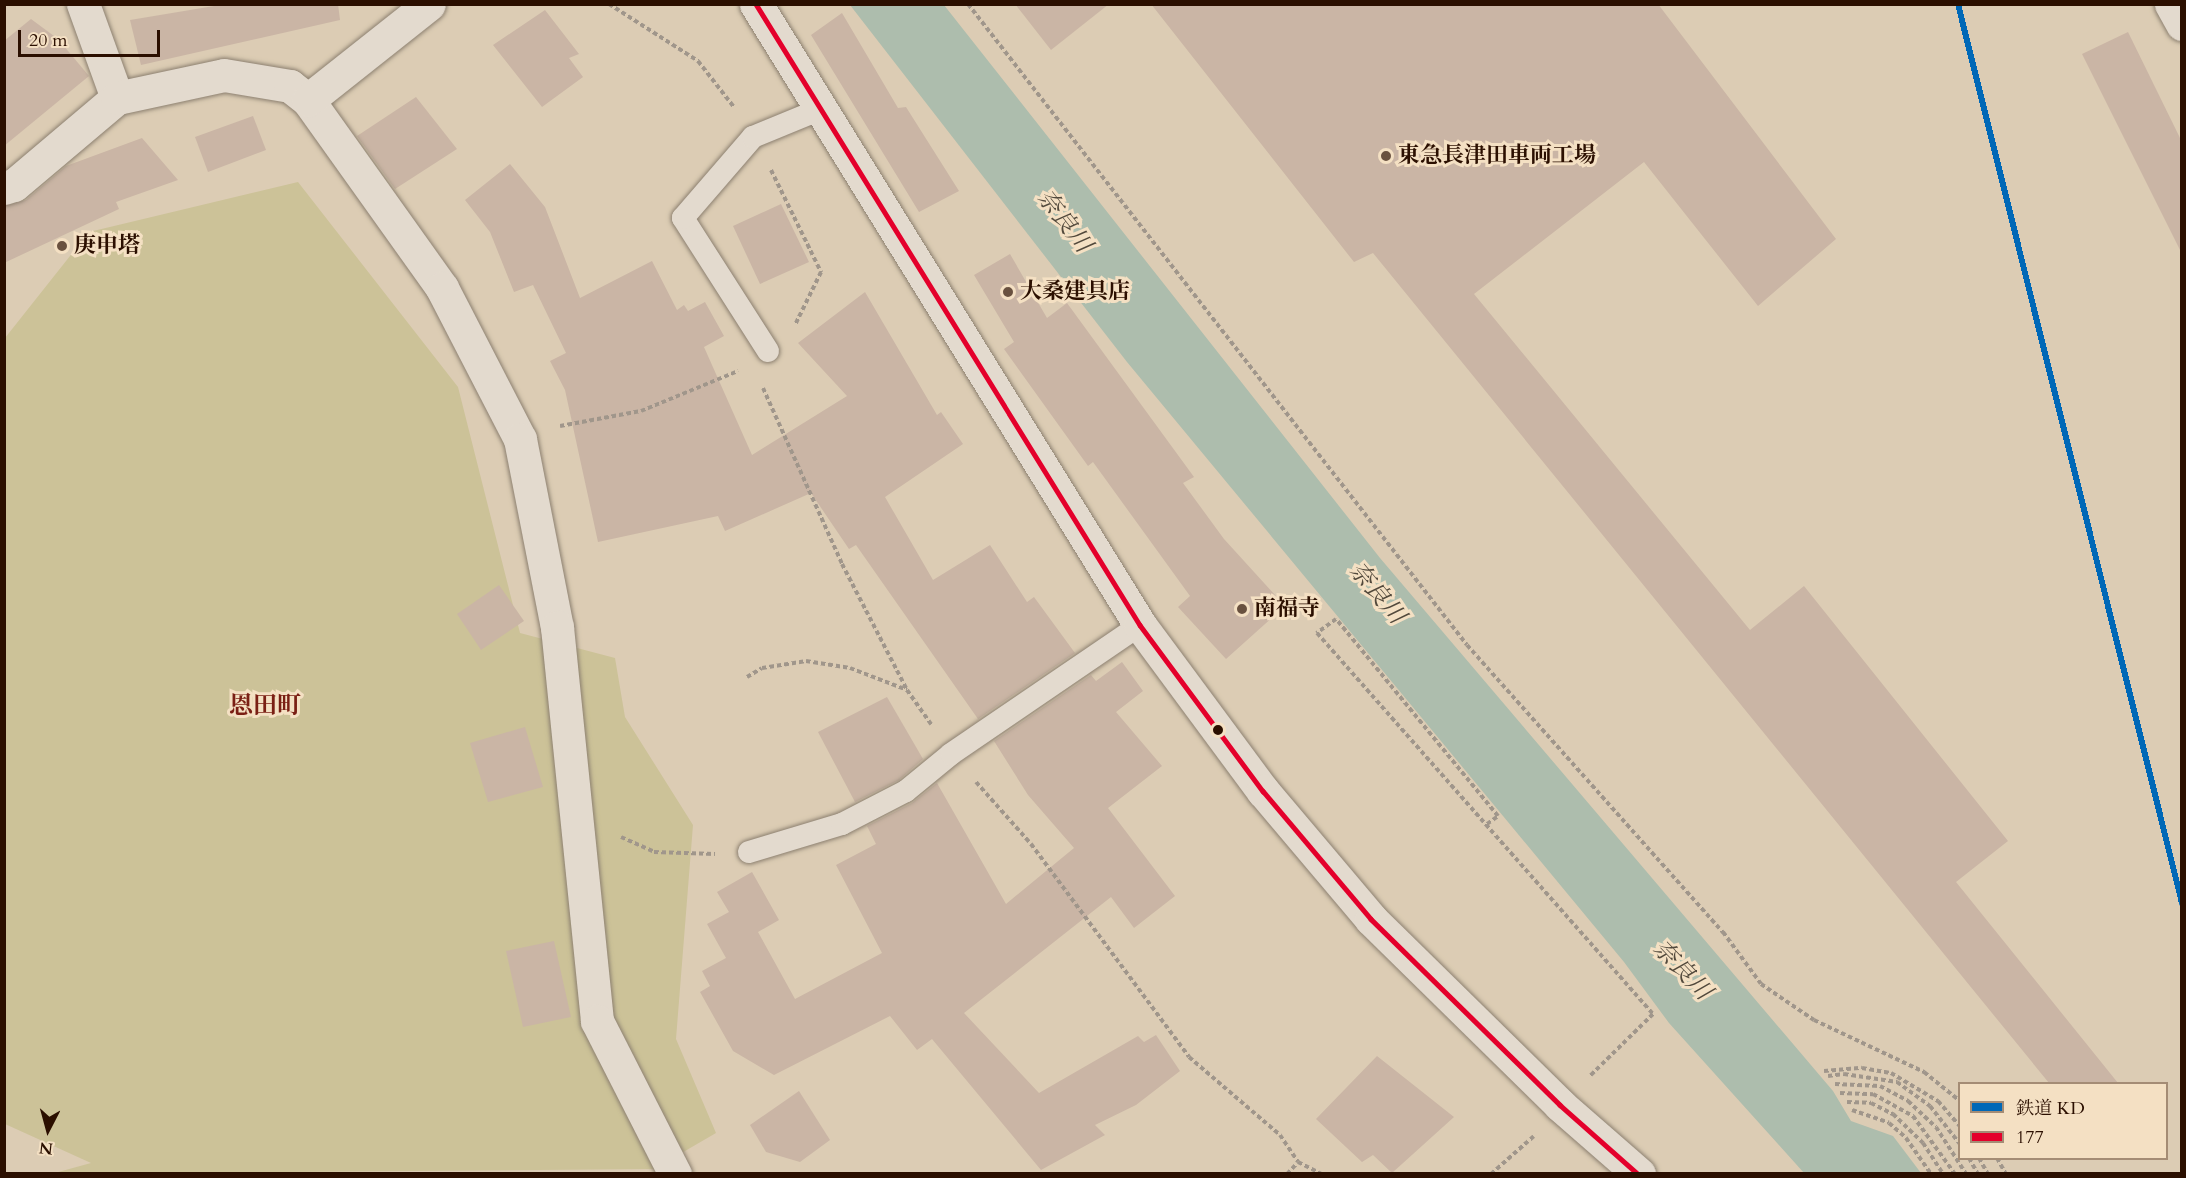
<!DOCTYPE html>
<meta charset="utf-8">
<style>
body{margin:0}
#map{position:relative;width:2186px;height:1178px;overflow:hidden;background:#dcccb4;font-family:Cardo,"Noto Serif JP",serif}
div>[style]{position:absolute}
.green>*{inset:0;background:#ccc298}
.water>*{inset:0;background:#adbdad}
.building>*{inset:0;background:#cab5a5}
.path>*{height:4px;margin-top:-2px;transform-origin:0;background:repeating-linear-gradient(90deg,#a0968b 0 4.5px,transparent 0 7.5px)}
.roads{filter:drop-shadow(0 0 2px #8c8070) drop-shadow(0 0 2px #8c8070)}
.service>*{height:22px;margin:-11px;padding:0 11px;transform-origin:11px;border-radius:11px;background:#e3dace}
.minor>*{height:33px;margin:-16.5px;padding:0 16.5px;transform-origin:16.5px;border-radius:16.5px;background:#e3dace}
.secondary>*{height:33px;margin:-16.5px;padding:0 16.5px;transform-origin:16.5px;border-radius:16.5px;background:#e3dace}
.bus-1>*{height:4.5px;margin:-2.25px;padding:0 2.25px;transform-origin:2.25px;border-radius:2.25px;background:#e4002b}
.rail-1>*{height:6px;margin:-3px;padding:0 3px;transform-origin:3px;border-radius:3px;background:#0068b7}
.dots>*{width:16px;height:16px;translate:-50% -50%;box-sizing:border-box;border:3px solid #f4e0c3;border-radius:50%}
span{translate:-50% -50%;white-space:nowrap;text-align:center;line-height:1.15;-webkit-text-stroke:6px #f4e0c3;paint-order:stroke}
.poi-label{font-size:22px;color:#2b0f00;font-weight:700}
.left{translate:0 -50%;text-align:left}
.water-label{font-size:24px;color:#52493c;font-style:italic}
.neighbourhood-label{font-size:24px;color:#7a1f14;font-weight:700}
.frame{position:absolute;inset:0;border:6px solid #2b0f00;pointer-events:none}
.legend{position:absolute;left:1958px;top:1082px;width:210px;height:78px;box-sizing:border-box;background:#f4e0c3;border:2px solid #a48c75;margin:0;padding:8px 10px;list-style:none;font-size:18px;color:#2b0f00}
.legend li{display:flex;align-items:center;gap:12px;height:30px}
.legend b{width:30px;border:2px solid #a48c75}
.north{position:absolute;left:18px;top:1100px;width:60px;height:60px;-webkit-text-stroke:4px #f4e0c3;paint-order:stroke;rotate:186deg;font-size:16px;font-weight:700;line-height:24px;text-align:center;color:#2b0f00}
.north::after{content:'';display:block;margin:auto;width:21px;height:27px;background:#2b0f00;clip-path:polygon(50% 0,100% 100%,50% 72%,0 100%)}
.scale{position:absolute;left:18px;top:30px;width:142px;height:27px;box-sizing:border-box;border:3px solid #2b0f00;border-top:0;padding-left:8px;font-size:18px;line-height:21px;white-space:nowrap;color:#2b0f00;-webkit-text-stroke:4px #f4e0c3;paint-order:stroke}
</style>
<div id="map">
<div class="green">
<i style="clip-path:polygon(298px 182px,458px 387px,520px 633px,615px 658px,625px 717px,693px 825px,676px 1039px,716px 1133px,654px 1169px,51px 1174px,91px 1163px,5px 1124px,5px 338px,89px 232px)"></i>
</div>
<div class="water">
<i style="clip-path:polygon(850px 5px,944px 5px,1380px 558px,1833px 1091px,1851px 1121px,1893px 1136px,1921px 1173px,1804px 1173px,1669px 1023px,1624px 962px,1127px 362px)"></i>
</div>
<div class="building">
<i style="clip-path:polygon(226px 4px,338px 4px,340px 20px,141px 65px,130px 20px)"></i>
<i style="clip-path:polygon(1015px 4px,1109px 4px,1051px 50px)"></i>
<i style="clip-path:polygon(1151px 4px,1658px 4px,1836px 239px,1758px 306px,1644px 162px,1474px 294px,1750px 630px,1804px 586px,2008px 841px,1956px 882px,2118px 1083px,2049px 1083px,1373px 253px,1354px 262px)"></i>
<i style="clip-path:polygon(545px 10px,579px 54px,569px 58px,583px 77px,542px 107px,493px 45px)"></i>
<i style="clip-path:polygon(842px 13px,898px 108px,906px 107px,959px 191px,919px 212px,811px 35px)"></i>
<i style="clip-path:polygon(31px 19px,58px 39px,89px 76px,4px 146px,4px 41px)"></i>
<i style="clip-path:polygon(2128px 32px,2181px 140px,2181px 252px,2082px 54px)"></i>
<i style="clip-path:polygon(416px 97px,457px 149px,395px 189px,357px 136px)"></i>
<i style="clip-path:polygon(253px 116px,266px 150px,208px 172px,195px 137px)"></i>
<i style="clip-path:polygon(142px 138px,178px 180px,116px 202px,119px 209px,4px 263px,4px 206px,26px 200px,66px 166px)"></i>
<i style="clip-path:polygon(510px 164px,545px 207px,580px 298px,652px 261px,677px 310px,684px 305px,688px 311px,705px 302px,724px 336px,704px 347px,752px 455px,847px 396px,798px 343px,865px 292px,937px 415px,941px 412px,963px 444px,885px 497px,933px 580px,990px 545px,1027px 602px,1034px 597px,1075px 653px,978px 719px,856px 545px,849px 549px,811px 493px,725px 531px,718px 516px,598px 542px,565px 390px,550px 361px,566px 353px,533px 285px,514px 292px,490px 232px,465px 200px)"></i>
<i style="clip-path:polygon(781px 204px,809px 262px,760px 284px,733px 226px)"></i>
<i style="clip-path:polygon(1010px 254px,1047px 318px,1067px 303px,1194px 477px,1183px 483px,1224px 539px,1285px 606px,1226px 659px,1178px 607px,1190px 596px,1093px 462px,1088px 466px,1004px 349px,1014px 342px,974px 275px)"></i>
<i style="clip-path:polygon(499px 585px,524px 621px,481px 650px,457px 614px)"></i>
<i style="clip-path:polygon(1122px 662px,1143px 691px,1116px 712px,1162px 766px,1108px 808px,1175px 896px,1134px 928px,1111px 897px,964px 1013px,1039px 1093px,1138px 1036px,1144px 1042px,1156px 1035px,1180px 1071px,1136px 1105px,1095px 1125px,1105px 1135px,1041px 1170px,932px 1039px,917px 1050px,890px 1016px,774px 1075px,733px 1051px,700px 992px,710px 986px,702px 971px,726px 958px,707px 924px,729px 912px,717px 892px,752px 872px,779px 920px,758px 932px,795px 999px,882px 953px,836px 865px,876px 844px,867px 826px,912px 803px,937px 783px,1006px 904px,1074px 848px,1028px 795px,994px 741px,1091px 675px,1096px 681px)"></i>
<i style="clip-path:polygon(887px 697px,923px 759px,899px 780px,855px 802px,818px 732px)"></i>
<i style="clip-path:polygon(525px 727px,543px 787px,488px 802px,470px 743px)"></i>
<i style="clip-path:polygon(554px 941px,571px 1017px,523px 1027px,506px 951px)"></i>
<i style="clip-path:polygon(1377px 1056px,1454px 1117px,1392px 1173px,1373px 1155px,1362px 1162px,1316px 1119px)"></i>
<i style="clip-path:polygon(799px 1091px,830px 1140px,800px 1162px,766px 1152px,750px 1125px)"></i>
</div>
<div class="path">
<i style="left:609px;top:4px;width:106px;rotate:32.6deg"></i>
<i style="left:698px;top:61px;width:58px;rotate:52deg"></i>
<i style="left:968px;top:4px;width:812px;rotate:52.1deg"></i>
<i style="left:1467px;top:645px;width:385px;rotate:48.3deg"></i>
<i style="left:1723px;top:932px;width:64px;rotate:53.8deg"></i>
<i style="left:1761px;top:984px;width:64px;rotate:34.2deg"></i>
<i style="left:1814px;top:1020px;width:122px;rotate:25.3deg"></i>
<i style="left:1924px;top:1072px;width:46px;rotate:38.9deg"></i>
<i style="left:771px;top:170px;width:114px;rotate:63.9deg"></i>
<i style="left:821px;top:272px;width:59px;rotate:116.1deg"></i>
<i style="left:763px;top:388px;width:193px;rotate:65.8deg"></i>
<i style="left:842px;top:564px;width:142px;rotate:62.7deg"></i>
<i style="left:907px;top:690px;width:42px;rotate:54.8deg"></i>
<i style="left:560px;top:426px;width:82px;rotate:-10.5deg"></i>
<i style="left:641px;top:411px;width:105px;rotate:-22.4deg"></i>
<i style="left:747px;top:677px;width:17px;rotate:-31deg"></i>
<i style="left:762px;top:668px;width:45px;rotate:-9deg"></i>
<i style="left:806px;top:661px;width:45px;rotate:9deg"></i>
<i style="left:850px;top:668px;width:61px;rotate:21.1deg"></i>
<i style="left:976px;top:782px;width:83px;rotate:48.4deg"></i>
<i style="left:1031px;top:844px;width:265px;rotate:53.4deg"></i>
<i style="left:1189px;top:1057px;width:120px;rotate:40.6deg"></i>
<i style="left:1280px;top:1135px;width:32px;rotate:56deg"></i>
<i style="left:1298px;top:1162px;width:27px;rotate:27deg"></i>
<i style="left:1487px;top:824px;width:14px;rotate:-36deg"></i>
<i style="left:1498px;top:816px;width:255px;rotate:-129.4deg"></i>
<i style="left:1336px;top:619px;width:24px;rotate:144deg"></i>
<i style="left:1317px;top:633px;width:508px;rotate:48.59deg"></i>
<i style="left:1653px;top:1014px;width:88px;rotate:135.5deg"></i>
<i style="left:621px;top:837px;width:36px;rotate:24deg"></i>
<i style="left:654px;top:852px;width:61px;rotate:1.9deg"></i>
<i style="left:1824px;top:1071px;width:38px;rotate:-5deg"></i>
<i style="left:1862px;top:1068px;width:29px;rotate:10deg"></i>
<i style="left:1891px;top:1073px;width:55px;rotate:30.8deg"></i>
<i style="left:1938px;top:1101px;width:33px;rotate:49deg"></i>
<i style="left:1828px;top:1076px;width:16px;rotate:-7deg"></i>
<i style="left:1844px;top:1074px;width:54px;rotate:8.6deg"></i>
<i style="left:1897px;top:1082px;width:41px;rotate:36deg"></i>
<i style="left:1930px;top:1106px;width:48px;rotate:51.7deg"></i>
<i style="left:1835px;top:1084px;width:45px;rotate:2.5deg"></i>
<i style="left:1880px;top:1086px;width:32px;rotate:28deg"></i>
<i style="left:1908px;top:1101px;width:38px;rotate:43deg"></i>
<i style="left:1936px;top:1127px;width:56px;rotate:57.4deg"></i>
<i style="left:1840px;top:1093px;width:33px;rotate:2deg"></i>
<i style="left:1873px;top:1094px;width:46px;rotate:28.8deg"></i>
<i style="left:1913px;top:1116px;width:72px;rotate:54.1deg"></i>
<i style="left:1847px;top:1102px;width:24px;rotate:2deg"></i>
<i style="left:1871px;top:1103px;width:25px;rotate:27deg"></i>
<i style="left:1893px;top:1114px;width:42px;rotate:44deg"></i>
<i style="left:1923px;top:1143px;width:37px;rotate:57deg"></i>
<i style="left:1852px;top:1110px;width:39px;rotate:19deg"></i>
<i style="left:1889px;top:1123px;width:23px;rotate:41deg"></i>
<i style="left:1906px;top:1138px;width:44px;rotate:55.2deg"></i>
<i style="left:1969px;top:1158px;width:18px;rotate:61deg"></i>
<i style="left:1979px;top:1158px;width:18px;rotate:61deg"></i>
<i style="left:1997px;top:1158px;width:18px;rotate:61deg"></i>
<i style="left:1287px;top:1174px;width:16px;rotate:-47deg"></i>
<i style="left:1491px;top:1174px;width:57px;rotate:-41.5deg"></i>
</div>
<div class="roads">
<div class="service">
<i style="left:768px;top:351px;width:158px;rotate:-122.6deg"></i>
<i style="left:683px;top:218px;width:107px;rotate:-49.2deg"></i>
<i style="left:753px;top:137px;width:74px;rotate:-22.4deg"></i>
<i style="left:749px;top:852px;width:97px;rotate:-16.8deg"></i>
<i style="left:842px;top:824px;width:72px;rotate:-27.3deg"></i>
<i style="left:906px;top:791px;width:58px;rotate:-39.4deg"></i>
<i style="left:951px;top:754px;width:229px;rotate:-34.3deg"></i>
</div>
<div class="minor">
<i style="left:83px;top:4px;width:100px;rotate:70.1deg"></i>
<i style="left:2171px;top:4px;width:23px;rotate:61deg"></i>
<i style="left:308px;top:100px;width:231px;rotate:54.5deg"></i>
<i style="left:442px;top:288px;width:170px;rotate:62.7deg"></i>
<i style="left:520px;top:439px;width:192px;rotate:78.9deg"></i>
<i style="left:557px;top:627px;width:396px;rotate:84.2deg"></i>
<i style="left:597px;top:1021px;width:172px;rotate:63deg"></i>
<i style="left:4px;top:188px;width:10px;rotate:-17deg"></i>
<i style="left:14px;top:185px;width:135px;rotate:-40.2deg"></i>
<i style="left:117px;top:98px;width:109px;rotate:-12.1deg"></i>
<i style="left:224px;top:75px;width:67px;rotate:9.5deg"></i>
<i style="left:290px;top:86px;width:23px;rotate:38deg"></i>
<i style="left:308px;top:100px;width:154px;rotate:-38.4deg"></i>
</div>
<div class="secondary">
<i style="left:756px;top:4px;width:730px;rotate:58.27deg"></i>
<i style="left:1140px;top:625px;width:207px;rotate:53.5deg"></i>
<i style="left:1263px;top:791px;width:167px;rotate:49.8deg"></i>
<i style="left:1371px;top:919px;width:265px;rotate:44.5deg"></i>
<i style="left:1560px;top:1105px;width:105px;rotate:41.1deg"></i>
</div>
</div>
<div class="bus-1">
<i style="left:756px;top:4px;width:730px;rotate:58.27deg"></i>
<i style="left:1140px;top:625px;width:207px;rotate:53.5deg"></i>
<i style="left:1263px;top:791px;width:167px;rotate:49.8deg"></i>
<i style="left:1371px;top:919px;width:265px;rotate:44.5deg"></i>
<i style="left:1560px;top:1105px;width:104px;rotate:41.5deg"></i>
</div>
<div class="rail-1">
<i style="left:1958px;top:4px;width:926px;rotate:76.01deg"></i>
</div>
<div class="dots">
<i style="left:1386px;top:156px;background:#69513f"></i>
<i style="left:62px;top:246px;background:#69513f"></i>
<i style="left:1008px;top:292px;background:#69513f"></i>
<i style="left:1242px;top:609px;background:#69513f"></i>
<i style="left:1218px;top:730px;background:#2b0f00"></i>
</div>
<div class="poi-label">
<span class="left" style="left:1398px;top:156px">東急長津田車両工場</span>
<span class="left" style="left:74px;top:246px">庚申塔</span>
<span class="left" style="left:1020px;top:292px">大桑建具店</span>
<span class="left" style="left:1254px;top:609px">南福寺</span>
</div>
<div class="water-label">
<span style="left:1064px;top:221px;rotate:52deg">奈良川</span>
<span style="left:1377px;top:593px;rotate:50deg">奈良川</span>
<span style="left:1682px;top:970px;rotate:46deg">奈良川</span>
</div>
<div class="neighbourhood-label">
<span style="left:265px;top:706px">恩田町</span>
</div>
<div class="frame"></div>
<ul class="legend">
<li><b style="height:8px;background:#0068b7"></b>鉄道 KD</li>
<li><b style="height:8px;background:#e4002b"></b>177</li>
</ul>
<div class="north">N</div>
<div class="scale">20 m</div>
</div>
